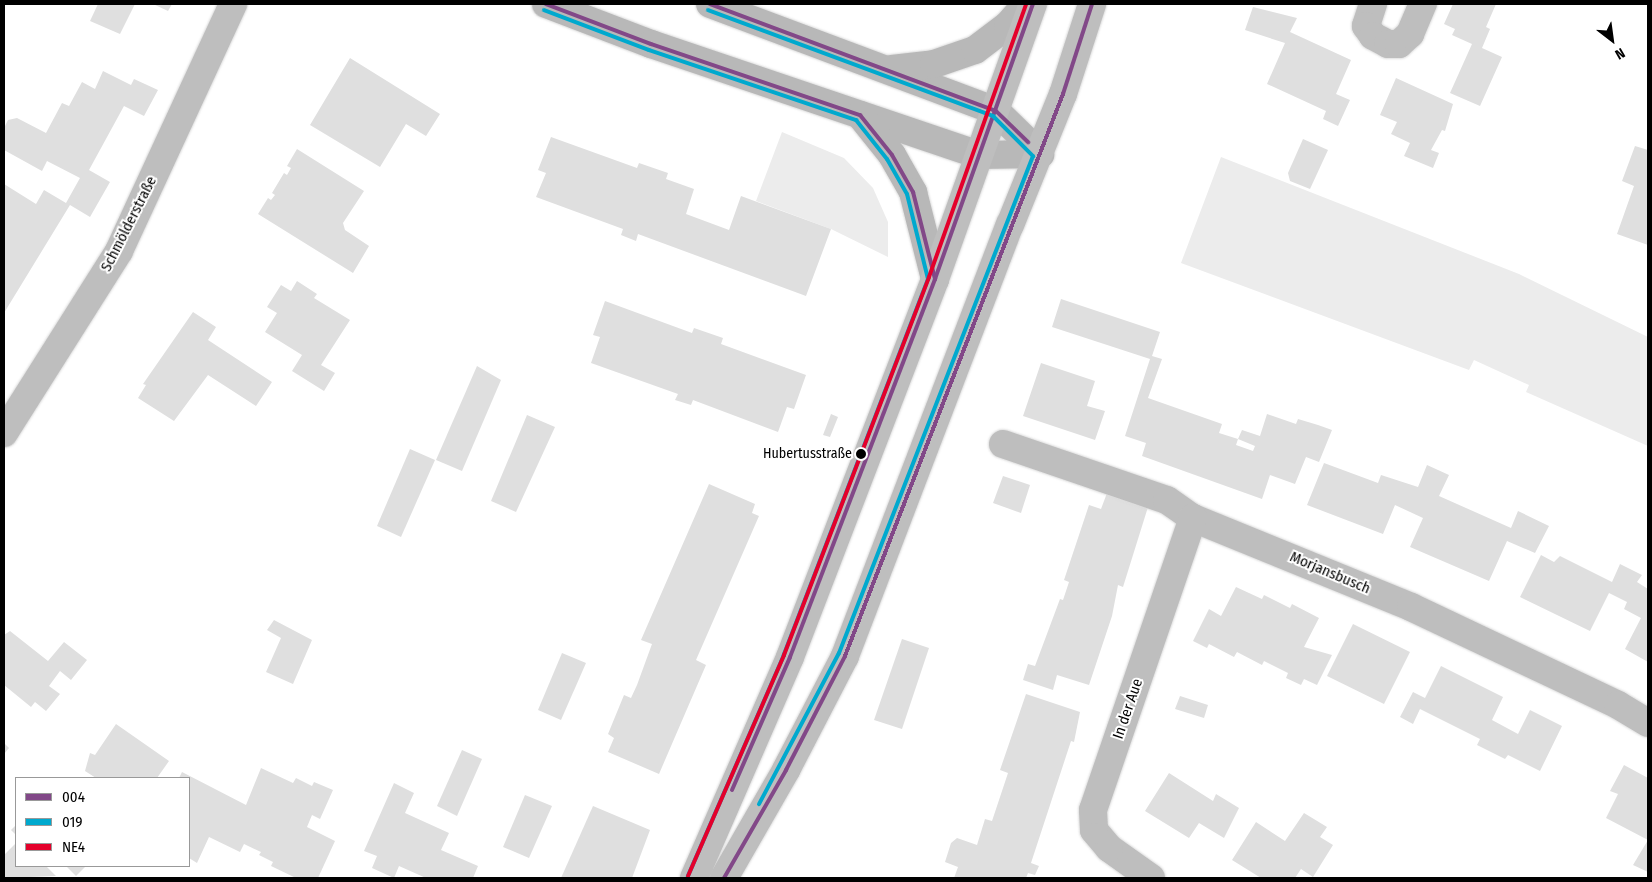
<!DOCTYPE html>
<meta charset="utf-8">
<style>
body{margin:0}
#map{position:relative;width:1652px;height:882px;overflow:hidden;background:#fff;font-family:"Fira Sans Condensed",sans-serif}
div>[style]{position:absolute}
.green>*{inset:0;background:#ececec}
.building>*{inset:0;background:#dfdfdf}
.roads{filter:drop-shadow(0 0 1px #dbdbdb) drop-shadow(0 0 1px #dbdbdb)}
.minor>*{height:28px;margin:-14px;padding:0 14px;transform-origin:14px;border-radius:14px;background:#bebebe}
.secondary>*{height:28px;margin:-14px;padding:0 14px;transform-origin:14px;border-radius:14px;background:#b8b8b8}
.primary>*{height:28px;margin:-14px;padding:0 14px;transform-origin:14px;border-radius:14px;background:#bebebe}
.bus-1>*{height:4px;margin:-2px;padding:0 2px;transform-origin:2px;border-radius:2px;background:#824888}
.bus-2>*{height:4px;margin:-2px;padding:0 2px;transform-origin:2px;border-radius:2px;background:#00a9ce}
.bus-3>*{height:4px;margin:-2px;padding:0 2px;transform-origin:2px;border-radius:2px;background:#e4002b}
.dots>*{width:14px;height:14px;translate:-50% -50%;box-sizing:border-box;border:2px solid #fff;border-radius:50%}
span{translate:-50% -50%;white-space:nowrap;text-align:center;line-height:1.15;-webkit-text-stroke:4px #fff;paint-order:stroke}
.bus-label{font-size:14px;color:#000}
.right{translate:-100% -50%;text-align:right}
.street-label{font-size:15px;color:#000}
.frame{position:absolute;inset:0;border:5px solid #000;pointer-events:none}
.legend{position:absolute;left:15px;top:777px;width:175px;height:90px;box-sizing:border-box;background:#fff;border:1px solid #999;margin:0;padding:6px 9px;list-style:none;font-size:15px;color:#000}
.legend li{display:flex;align-items:center;gap:10px;height:25px}
.legend b{width:25px;border:1px solid #999}
.north{position:absolute;left:1587px;top:15px;width:50px;height:50px;-webkit-text-stroke:4px #fff;paint-order:stroke;rotate:150deg;font-size:14px;font-weight:700;line-height:20px;text-align:center;color:#000}
.north::after{content:'';display:block;margin:auto;width:18px;height:22px;background:#000;clip-path:polygon(50% 0,100% 100%,50% 72%,0 100%)}
</style>
<div id="map">
<div class="green">
<i style="clip-path:polygon(782px 132px,844px 158px,873px 188px,888px 222px,888px 257px,831px 229px,756px 201px)"></i>
<i style="clip-path:polygon(1221px 157px,1519px 274px,1648px 337px,1648px 446px,1526px 392px,1529px 385px,1474px 360px,1469px 370px,1181px 263px)"></i>
</div>
<div class="building">
<i style="clip-path:polygon(98px 4px,135px 4px,120px 34px,90px 21px)"></i>
<i style="clip-path:polygon(153px 4px,172px 4px,168px 11px)"></i>
<i style="clip-path:polygon(1453px 4px,1496px 4px,1486px 27px,1490px 29px,1482px 48px,1502px 57px,1480px 106px,1450px 93px,1472px 44px,1452px 35px,1455px 29px,1444px 24px)"></i>
<i style="clip-path:polygon(1253px 7px,1297px 18px,1290px 32px,1351px 60px,1336px 94px,1350px 100px,1338px 126px,1323px 119px,1326px 111px,1267px 84px,1285px 43px,1245px 30px)"></i>
<i style="clip-path:polygon(350px 58px,440px 114px,426px 136px,406px 124px,380px 167px,310px 125px)"></i>
<i style="clip-path:polygon(103px 71px,131px 85px,134px 79px,158px 90px,144px 116px,124px 106px,89px 170px,110px 182px,90px 217px,70px 205px,4px 313px,4px 184px,36px 204px,44px 190px,66px 203px,80px 178px,47px 161px,42px 171px,4px 150px,4px 128px,8px 120px,17px 118px,46px 133px,62px 103px,69px 106px,82px 82px,95px 89px)"></i>
<i style="clip-path:polygon(1396px 78px,1453px 104px,1445px 131px,1442px 130px,1431px 150px,1439px 153px,1433px 168px,1404px 156px,1410px 143px,1391px 134px,1397px 122px,1380px 115px)"></i>
<i style="clip-path:polygon(551px 137px,637px 168px,639px 163px,668px 173px,666px 179px,694px 189px,686px 214px,729px 230px,741px 196px,831px 229px,806px 296px,638px 234px,636px 241px,621px 235px,623px 229px,536px 197px,546px 173px,538px 170px)"></i>
<i style="clip-path:polygon(1303px 139px,1328px 150px,1310px 189px,1290px 181px,1288px 173px)"></i>
<i style="clip-path:polygon(1635px 146px,1648px 150px,1648px 245px,1617px 234px,1634px 186px,1622px 181px)"></i>
<i style="clip-path:polygon(297px 149px,364px 191px,343px 223px,345px 230px,369px 246px,353px 273px,258px 214px,268px 198px,271px 200px,275px 195px,272px 193px,284px 173px,287px 175px,291px 168px,287px 166px)"></i>
<i style="clip-path:polygon(297px 281px,317px 294px,314px 298px,350px 320px,321px 365px,335px 373px,324px 391px,292px 371px,302px 355px,265px 332px,277px 313px,267px 307px,281px 285px,291px 291px)"></i>
<i style="clip-path:polygon(evenodd,1061px 299px,1160px 332px,1152px 356px,1162px 359px,1148px 398px,1222px 424px,1219px 433px,1238px 439px,1242px 430px,1260px 436px,1267px 414px,1296px 424px,1298px 419px,1318px 425px,1332px 430px,1319px 462px,1306px 457px,1295px 484px,1270px 475px,1262px 499px,1142px 456px,1146px 443px,1125px 436px,1150px 359px,1052px 327px,1061px 299px,1238px 439px,1255px 446px,1253px 451px,1236px 445px,1238px 439px)"></i>
<i style="clip-path:polygon(605px 301px,692px 333px,694px 328px,723px 338px,721px 344px,806px 375px,794px 409px,787px 407px,778px 432px,693px 400px,691px 405px,675px 400px,678px 394px,591px 363px,600px 337px,593px 335px)"></i>
<i style="clip-path:polygon(193px 312px,216px 327px,208px 340px,272px 382px,256px 406px,208px 375px,174px 421px,138px 398px,146px 385px,143px 384px)"></i>
<i style="clip-path:polygon(1041px 363px,1095px 381px,1087px 406px,1105px 411px,1095px 440px,1023px 416px)"></i>
<i style="clip-path:polygon(477px 366px,501px 380px,462px 471px,436px 460px)"></i>
<i style="clip-path:polygon(831px 414px,838px 417px,830px 437px,823px 435px)"></i>
<i style="clip-path:polygon(527px 415px,555px 427px,516px 512px,491px 501px)"></i>
<i style="clip-path:polygon(410px 449px,435px 460px,401px 537px,377px 526px)"></i>
<i style="clip-path:polygon(1324px 463px,1378px 483px,1381px 475px,1418px 487px,1427px 465px,1449px 475px,1439px 496px,1511px 528px,1518px 511px,1549px 526px,1535px 553px,1507px 541px,1489px 581px,1410px 547px,1423px 518px,1395px 505px,1383px 534px,1307px 505px)"></i>
<i style="clip-path:polygon(1003px 476px,1030px 485px,1021px 513px,993px 503px)"></i>
<i style="clip-path:polygon(709px 484px,755px 504px,752px 513px,759px 516px,696px 660px,706px 665px,659px 774px,608px 752px,614px 738px,608px 734px,624px 695px,631px 698px,637px 685px,652px 644px,641px 640px)"></i>
<i style="clip-path:polygon(1107px 493px,1148px 507px,1123px 587px,1118px 585px,1112px 616px,1089px 685px,1057px 675px,1053px 690px,1023px 680px,1028px 664px,1035px 666px,1060px 599px,1063px 600px,1069px 582px,1064px 580px,1089px 505px,1101px 509px)"></i>
<i style="clip-path:polygon(1541px 555px,1554px 562px,1560px 556px,1612px 582px,1620px 564px,1642px 575px,1637px 582px,1648px 589px,1648px 662px,1625px 649px,1641px 618px,1624px 609px,1627px 602px,1609px 593px,1590px 631px,1520px 597px)"></i>
<i style="clip-path:polygon(1236px 587px,1262px 599px,1264px 595px,1290px 608px,1292px 604px,1319px 618px,1304px 647px,1332px 655px,1317px 685px,1304px 679px,1301px 685px,1286px 678px,1288px 673px,1264px 661px,1262px 665px,1237px 652px,1234px 657px,1209px 644px,1207px 648px,1193px 641px,1209px 609px,1221px 616px)"></i>
<i style="clip-path:polygon(274px 620px,312px 640px,293px 684px,266px 672px,281px 638px,267px 630px)"></i>
<i style="clip-path:polygon(1353px 624px,1410px 652px,1384px 704px,1327px 676px)"></i>
<i style="clip-path:polygon(10px 631px,48px 661px,64px 642px,87px 660px,71px 680px,60px 671px,49px 686px,60px 694px,46px 711px,35px 702px,31px 707px,4px 685px,4px 635px)"></i>
<i style="clip-path:polygon(902px 639px,929px 648px,902px 729px,874px 720px)"></i>
<i style="clip-path:polygon(562px 653px,586px 663px,561px 720px,538px 710px)"></i>
<i style="clip-path:polygon(1441px 666px,1503px 697px,1492px 720px,1518px 734px,1530px 710px,1562px 726px,1540px 771px,1508px 755px,1505px 759px,1477px 745px,1480px 739px,1420px 709px,1413px 724px,1400px 717px,1413px 692px,1425px 698px)"></i>
<i style="clip-path:polygon(1026px 694px,1080px 712px,1074px 742px,1071px 741px,1031px 863px,1039px 866px,1035px 875px,1028px 873px,1026px 878px,954px 878px,958px 867px,945px 862px,951px 843px,957px 838px,977px 845px,985px 819px,992px 821px,1008px 773px,1000px 770px)"></i>
<i style="clip-path:polygon(1180px 696px,1208px 705px,1204px 718px,1175px 709px)"></i>
<i style="clip-path:polygon(116px 724px,169px 761px,157px 778px,96px 778px,85px 771px,90px 753px,95px 755px)"></i>
<i style="clip-path:polygon(4px 743px,9px 748px,4px 754px)"></i>
<i style="clip-path:polygon(462px 750px,482px 759px,457px 816px,437px 806px)"></i>
<i style="clip-path:polygon(1624px 765px,1648px 778px,1648px 840px,1606px 818px,1618px 794px,1610px 791px)"></i>
<i style="clip-path:polygon(261px 768px,293px 783px,296px 778px,312px 786px,314px 782px,333px 790px,320px 819px,312px 815px,307px 827px,335px 841px,318px 878px,296px 878px,271px 866px,273px 862px,259px 855px,261px 852px,244px 844px,240px 852px,209px 837px,197px 863px,189px 858px,189px 778px,179px 778px,182px 772px,246px 805px)"></i>
<i style="clip-path:polygon(1169px 773px,1213px 801px,1216px 794px,1239px 808px,1224px 838px,1199px 823px,1189px 838px,1145px 811px)"></i>
<i style="clip-path:polygon(394px 783px,414px 793px,405px 813px,449px 833px,441px 850px,478px 866px,473px 878px,426px 878px,399px 866px,394px 878px,372px 868px,377px 856px,364px 851px)"></i>
<i style="clip-path:polygon(525px 795px,552px 806px,529px 858px,503px 847px)"></i>
<i style="clip-path:polygon(593px 806px,650px 830px,632px 878px,561px 878px)"></i>
<i style="clip-path:polygon(1304px 813px,1327px 827px,1320px 837px,1333px 845px,1313px 877px,1301px 869px,1295px 878px,1261px 878px,1232px 860px,1256px 822px,1285px 841px)"></i>
<i style="clip-path:polygon(16px 825px,16px 835px,11px 830px)"></i>
<i style="clip-path:polygon(1648px 840px,1648px 872px,1633px 865px)"></i>
<i style="clip-path:polygon(16px 843px,16px 866px,46px 866px,56px 876px,4px 878px,4px 855px)"></i>
<i style="clip-path:polygon(66px 866px,86px 866px,76px 876px)"></i>
</div>
<div class="roads">
<div class="minor">
<i style="left:1373px;top:4px;width:23px;rotate:108deg"></i>
<i style="left:1366px;top:26px;width:12px;rotate:55deg"></i>
<i style="left:1373px;top:36px;width:17px;rotate:28deg"></i>
<i style="left:1388px;top:44px;width:11px"></i>
<i style="left:1399px;top:44px;width:15px;rotate:-42deg"></i>
<i style="left:1410px;top:34px;width:33px;rotate:-67deg"></i>
<i style="left:4px;top:433px;width:215px;rotate:-57.7deg"></i>
<i style="left:119px;top:251px;width:272px;rotate:-65.2deg"></i>
<i style="left:1003px;top:444px;width:173px;rotate:18.9deg"></i>
<i style="left:1167px;top:500px;width:32px;rotate:35deg"></i>
<i style="left:1193px;top:518px;width:235px;rotate:22.2deg"></i>
<i style="left:1411px;top:607px;width:229px;rotate:25.3deg"></i>
<i style="left:1618px;top:705px;width:35px;rotate:31deg"></i>
<i style="left:1151px;top:878px;width:52px;rotate:-144.5deg"></i>
<i style="left:1109px;top:848px;width:23px;rotate:-130deg"></i>
<i style="left:1094px;top:830px;width:20px;rotate:-93deg"></i>
<i style="left:1093px;top:810px;width:309px;rotate:-71.1deg"></i>
</div>
<div class="secondary">
<i style="left:546px;top:4px;width:112px;rotate:20.9deg"></i>
<i style="left:651px;top:44px;width:345px;rotate:18.7deg"></i>
<i style="left:978px;top:155px;width:62px;rotate:-0.9deg"></i>
<i style="left:710px;top:4px;width:305px;rotate:20.5deg"></i>
<i style="left:996px;top:111px;width:62px;rotate:44.3deg"></i>
<i style="left:892px;top:69px;width:42px;rotate:-6.8deg"></i>
<i style="left:934px;top:64px;width:43px;rotate:-18.9deg"></i>
<i style="left:975px;top:50px;width:41px;rotate:-37.1deg"></i>
<i style="left:1008px;top:25px;width:28px;rotate:-49deg"></i>
<i style="left:860px;top:115px;width:51px;rotate:51.3deg"></i>
<i style="left:892px;top:155px;width:43px;rotate:60.4deg"></i>
<i style="left:913px;top:192px;width:90px;rotate:75.8deg"></i>
</div>
<div class="primary">
<i style="left:694px;top:878px;width:241px;rotate:-66.5deg"></i>
<i style="left:790px;top:657px;width:405px;rotate:-69deg"></i>
<i style="left:935px;top:279px;width:292px;rotate:-70.4deg"></i>
<i style="left:724px;top:878px;width:125px;rotate:-60.1deg"></i>
<i style="left:786px;top:770px;width:128px;rotate:-62.6deg"></i>
<i style="left:845px;top:656px;width:462px;rotate:-69.1deg"></i>
<i style="left:1010px;top:225px;width:141px;rotate:-68deg"></i>
<i style="left:1063px;top:94px;width:95px;rotate:-72.1deg"></i>
</div>
</div>
<div class="bus-1">
<i style="left:546px;top:4px;width:112px;rotate:20.9deg"></i>
<i style="left:651px;top:44px;width:221px;rotate:18.8deg"></i>
<i style="left:860px;top:115px;width:51px;rotate:51.3deg"></i>
<i style="left:892px;top:155px;width:43px;rotate:60.4deg"></i>
<i style="left:913px;top:192px;width:90px;rotate:75.8deg"></i>
<i style="left:710px;top:4px;width:305px;rotate:20.5deg"></i>
<i style="left:996px;top:111px;width:45px;rotate:44.1deg"></i>
<i style="left:732px;top:790px;width:145px;rotate:-66.4deg"></i>
<i style="left:790px;top:657px;width:405px;rotate:-69deg"></i>
<i style="left:935px;top:279px;width:292px;rotate:-70.4deg"></i>
<i style="left:724px;top:878px;width:125px;rotate:-60.1deg"></i>
<i style="left:786px;top:770px;width:128px;rotate:-62.6deg"></i>
<i style="left:845px;top:656px;width:603px;rotate:-68.8deg"></i>
<i style="left:1063px;top:94px;width:95px;rotate:-72.1deg"></i>
</div>
<div class="bus-2">
<i style="left:544px;top:10px;width:112px;rotate:20.9deg"></i>
<i style="left:649px;top:50px;width:219px;rotate:18.7deg"></i>
<i style="left:856px;top:120px;width:50px;rotate:51.5deg"></i>
<i style="left:887px;top:159px;width:40px;rotate:60.3deg"></i>
<i style="left:907px;top:194px;width:88px;rotate:76.1deg"></i>
<i style="left:928px;top:279px;width:403px;rotate:111deg"></i>
<i style="left:784px;top:655px;width:241px;rotate:113.5deg"></i>
<i style="left:708px;top:10px;width:304px;rotate:20.4deg"></i>
<i style="left:993px;top:116px;width:57px;rotate:45deg"></i>
<i style="left:1033px;top:156px;width:534px;rotate:111.32deg"></i>
<i style="left:839px;top:653px;width:171px;rotate:117.9deg"></i>
</div>
<div class="bus-3">
<i style="left:688px;top:876px;width:241px;rotate:-66.5deg"></i>
<i style="left:784px;top:655px;width:405px;rotate:-69deg"></i>
<i style="left:929px;top:277px;width:290px;rotate:-70.4deg"></i>
</div>
<div class="dots">
<i style="left:861px;top:454px;background:#000"></i>
</div>
<div class="bus-label">
<span class="right" style="left:852px;top:454px">Hubertusstraße</span>
</div>
<div class="street-label">
<span style="left:129px;top:224px;rotate:-63deg">Schmölderstraße</span>
<span style="left:1330px;top:573px;rotate:23deg">Morjansbusch</span>
<span style="left:1128px;top:709px;rotate:-71deg">In der Aue</span>
</div>
<div class="frame"></div>
<ul class="legend">
<li><b style="height:6px;background:#824888"></b>004</li>
<li><b style="height:6px;background:#00a9ce"></b>019</li>
<li><b style="height:6px;background:#e4002b"></b>NE4</li>
</ul>
<div class="north">N</div>
</div>
